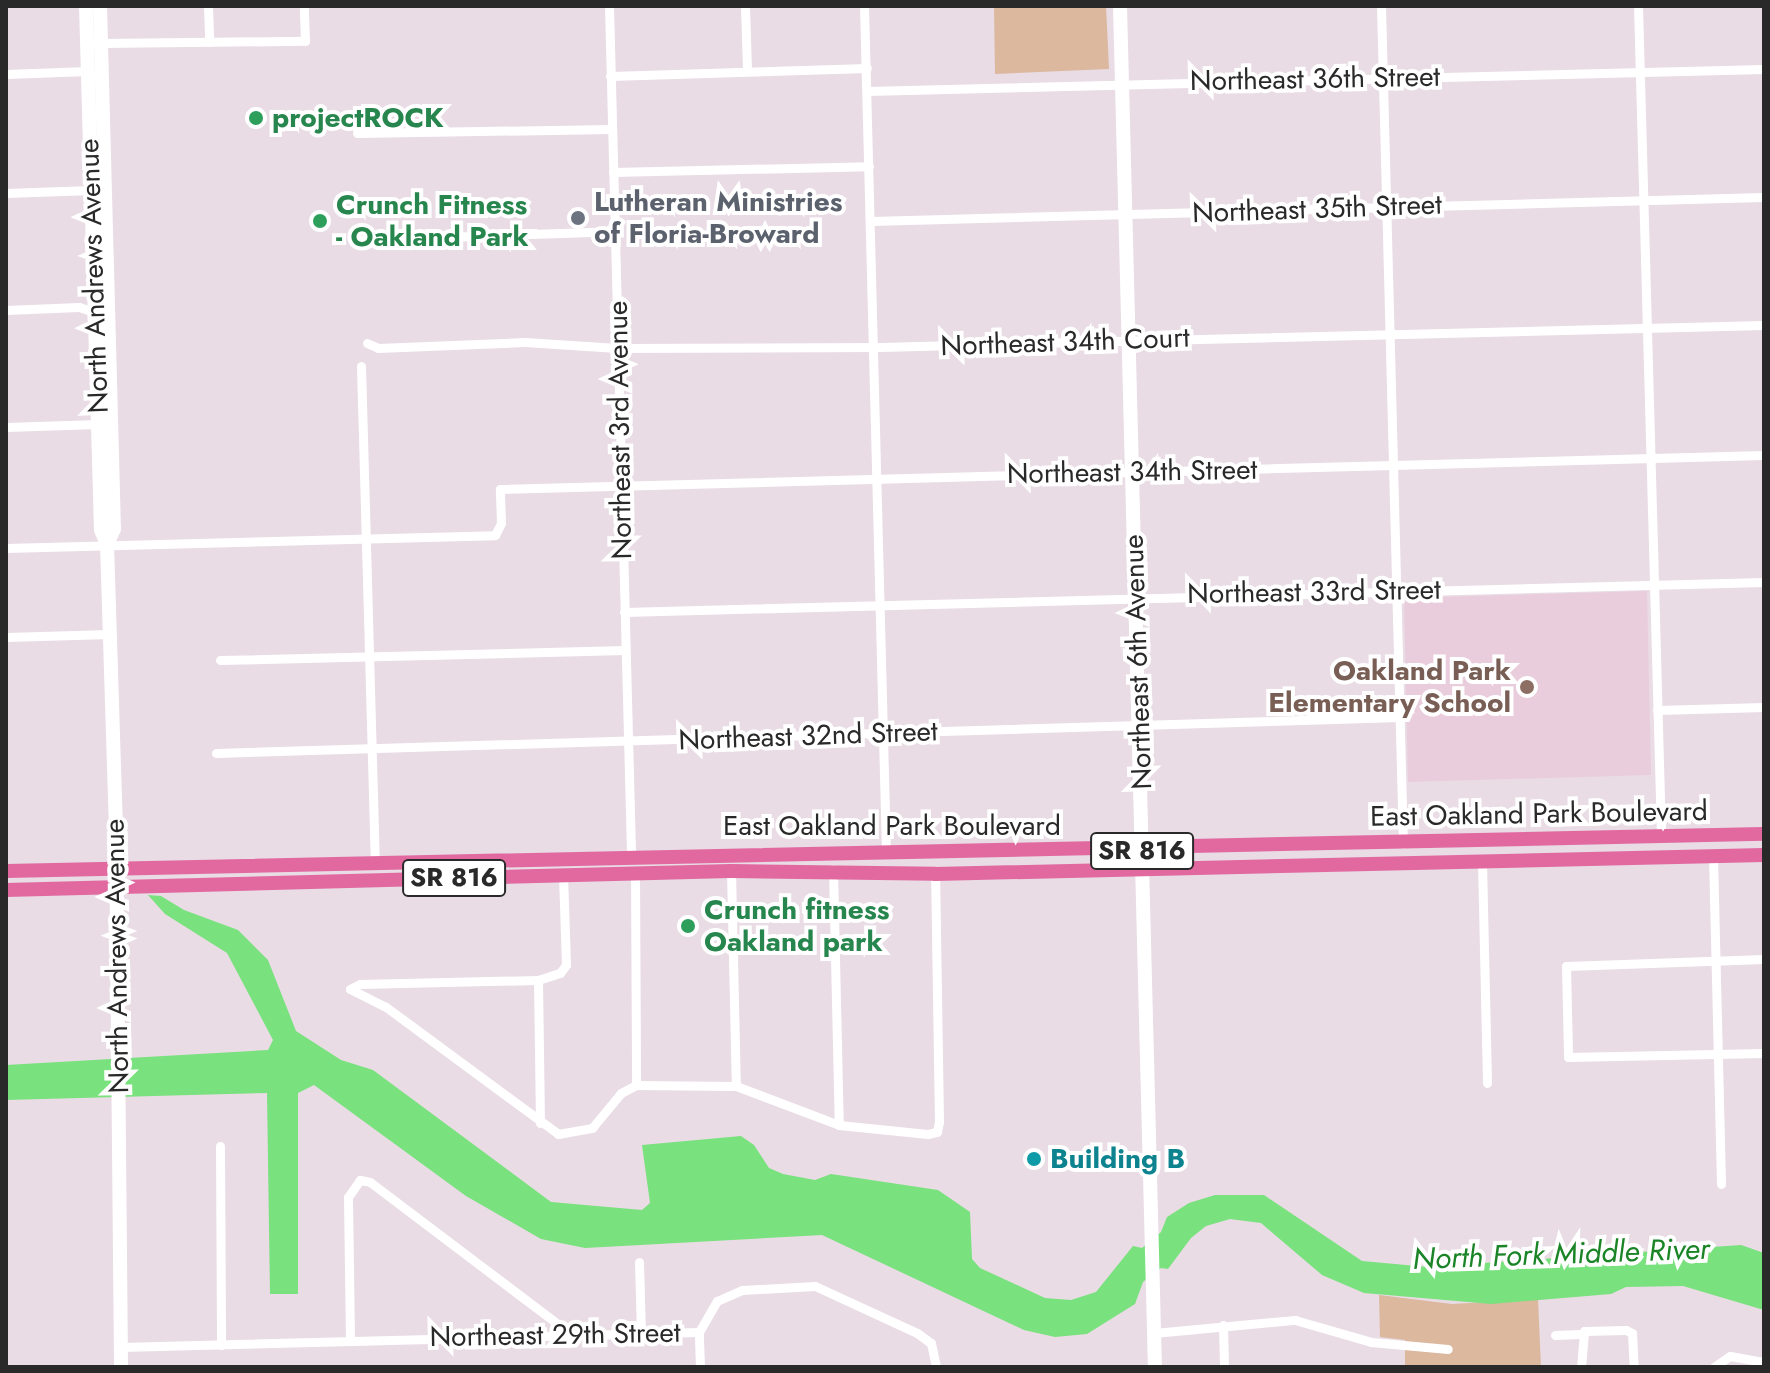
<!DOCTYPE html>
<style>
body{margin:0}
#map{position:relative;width:1770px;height:1373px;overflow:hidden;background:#e9dce5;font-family:Jost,sans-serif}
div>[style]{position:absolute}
.education>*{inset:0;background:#e9cddc}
.green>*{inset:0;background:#dbb89e}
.water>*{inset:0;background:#79e17d}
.street>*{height:9px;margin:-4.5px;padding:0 4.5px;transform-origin:4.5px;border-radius:4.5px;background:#fff}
.secondary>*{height:14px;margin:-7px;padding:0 7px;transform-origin:7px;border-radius:7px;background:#fff}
.primary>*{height:14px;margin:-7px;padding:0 7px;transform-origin:7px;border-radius:7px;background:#e169a0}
.dots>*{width:22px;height:22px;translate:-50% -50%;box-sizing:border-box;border:4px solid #fff;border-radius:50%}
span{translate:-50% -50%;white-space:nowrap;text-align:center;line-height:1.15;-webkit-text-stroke:8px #fff;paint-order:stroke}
.shield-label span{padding:2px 6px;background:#fff;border:2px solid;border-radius:6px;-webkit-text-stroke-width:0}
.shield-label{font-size:26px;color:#292929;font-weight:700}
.street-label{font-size:28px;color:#292929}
.leisure-label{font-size:28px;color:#27864d;font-weight:700}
.left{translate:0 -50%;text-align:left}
.worship-label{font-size:28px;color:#5b616d;font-weight:700}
.education-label{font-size:28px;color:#785e54;font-weight:700}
.right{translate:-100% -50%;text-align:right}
.culture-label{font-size:28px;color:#0d838f;font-weight:700}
.water-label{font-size:30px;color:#1a8427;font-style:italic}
.frame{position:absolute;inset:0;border:8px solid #292929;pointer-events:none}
</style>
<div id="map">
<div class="education">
<i style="clip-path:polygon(1647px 591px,1651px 775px,1408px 782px,1404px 598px)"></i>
</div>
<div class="green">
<i style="clip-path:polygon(994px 6px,1106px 6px,1109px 69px,995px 74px)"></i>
<i style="clip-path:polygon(1379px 1295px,1452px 1304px,1538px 1299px,1541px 1367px,1405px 1367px,1405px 1340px,1380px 1337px)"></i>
</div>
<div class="water">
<i style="clip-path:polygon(148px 895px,161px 896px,184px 910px,238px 930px,268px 960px,296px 1031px,341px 1060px,373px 1070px,551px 1202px,642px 1210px,650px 1203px,642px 1145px,741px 1136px,754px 1145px,769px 1168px,783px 1174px,815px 1180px,831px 1174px,938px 1190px,970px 1212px,972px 1259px,980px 1268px,1045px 1298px,1071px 1300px,1096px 1292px,1133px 1246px,1142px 1248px,1161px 1232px,1167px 1217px,1189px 1203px,1215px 1195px,1264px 1195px,1362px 1261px,1428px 1267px,1741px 1245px,1764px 1253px,1764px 1310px,1683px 1286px,1626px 1287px,1611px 1294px,1491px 1304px,1364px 1293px,1322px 1275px,1261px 1223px,1230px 1219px,1206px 1226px,1191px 1238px,1168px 1269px,1161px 1268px,1143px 1282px,1135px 1304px,1087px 1334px,1055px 1337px,1024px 1330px,822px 1235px,585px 1248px,541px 1239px,466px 1196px,314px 1085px,298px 1093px,298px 1294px,270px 1294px,267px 1093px,6px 1100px,6px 1065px,268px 1050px,273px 1040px,227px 953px,165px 914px)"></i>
</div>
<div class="street">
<i style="left:208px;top:6px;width:36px;rotate:88deg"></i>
<i style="left:609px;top:6px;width:848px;rotate:88.51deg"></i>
<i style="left:745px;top:6px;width:63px;rotate:88.2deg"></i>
<i style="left:864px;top:6px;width:847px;rotate:88.51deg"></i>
<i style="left:1381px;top:6px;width:838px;rotate:88.5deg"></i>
<i style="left:1638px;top:6px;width:830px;rotate:88.41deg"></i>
<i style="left:100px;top:43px;width:205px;rotate:-0.6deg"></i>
<i style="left:305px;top:41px;width:35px;rotate:-92deg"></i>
<i style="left:6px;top:74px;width:82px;rotate:-2.1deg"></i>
<i style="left:610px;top:76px;width:257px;rotate:-1.8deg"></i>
<i style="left:867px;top:91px;width:897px;rotate:-1.4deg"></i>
<i style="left:357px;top:133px;width:255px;rotate:-0.9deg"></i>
<i style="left:613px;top:172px;width:256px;rotate:-1.3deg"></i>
<i style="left:6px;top:193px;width:85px;rotate:-2deg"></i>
<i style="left:871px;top:221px;width:893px;rotate:-1.54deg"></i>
<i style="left:360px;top:240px;width:254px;rotate:-2deg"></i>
<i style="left:6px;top:310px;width:73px;rotate:-2.4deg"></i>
<i style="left:79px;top:307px;width:19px;rotate:18deg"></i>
<i style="left:367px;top:343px;width:12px;rotate:24deg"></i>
<i style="left:378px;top:348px;width:147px;rotate:-2.3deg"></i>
<i style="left:525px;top:342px;width:92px;rotate:3.7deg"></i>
<i style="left:617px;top:348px;width:263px;rotate:-0.2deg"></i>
<i style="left:880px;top:347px;width:884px;rotate:-1.43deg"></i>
<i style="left:361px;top:366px;width:494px;rotate:88.4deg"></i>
<i style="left:6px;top:427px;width:92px;rotate:-1.9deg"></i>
<i style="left:6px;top:548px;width:489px;rotate:-1.5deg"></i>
<i style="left:495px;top:535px;width:13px;rotate:-63deg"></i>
<i style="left:501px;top:523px;width:34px;rotate:-92deg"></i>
<i style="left:500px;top:489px;width:1264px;rotate:-1.54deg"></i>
<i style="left:624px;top:612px;width:1140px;rotate:-1.51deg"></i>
<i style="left:6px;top:637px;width:104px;rotate:-1.7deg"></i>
<i style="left:220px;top:660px;width:405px;rotate:-1.4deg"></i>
<i style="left:1657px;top:710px;width:107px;rotate:-1.6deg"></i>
<i style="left:216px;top:753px;width:1184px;rotate:-1.74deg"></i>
<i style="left:1713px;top:856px;width:328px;rotate:88.6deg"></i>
<i style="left:1482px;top:862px;width:221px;rotate:88.7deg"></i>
<i style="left:833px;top:869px;width:256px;rotate:88.7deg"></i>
<i style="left:731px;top:871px;width:215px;rotate:88.7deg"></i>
<i style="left:635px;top:873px;width:212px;rotate:89.7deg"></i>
<i style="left:1764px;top:959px;width:198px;rotate:178deg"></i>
<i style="left:1566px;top:966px;width:91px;rotate:88.7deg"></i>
<i style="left:1568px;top:1057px;width:196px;rotate:-1.2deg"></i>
<i style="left:538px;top:980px;width:143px;rotate:89.2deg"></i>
<i style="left:350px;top:989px;width:40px;rotate:26.6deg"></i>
<i style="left:386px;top:1007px;width:214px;rotate:36.4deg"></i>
<i style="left:558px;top:1134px;width:35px;rotate:-10deg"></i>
<i style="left:592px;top:1128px;width:45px;rotate:-50.4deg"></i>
<i style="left:621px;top:1093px;width:17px;rotate:-28deg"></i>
<i style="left:636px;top:1085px;width:100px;rotate:0.6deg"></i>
<i style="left:736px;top:1086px;width:110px;rotate:20.7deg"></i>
<i style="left:839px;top:1125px;width:89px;rotate:5.8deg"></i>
<i style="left:928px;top:1134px;width:9px;rotate:-13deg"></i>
<i style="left:937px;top:1132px;width:10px;rotate:-79deg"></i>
<i style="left:939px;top:1122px;width:248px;rotate:-90.9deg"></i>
<i style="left:350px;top:989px;width:11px;rotate:-27deg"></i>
<i style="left:360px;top:984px;width:178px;rotate:-1.3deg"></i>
<i style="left:538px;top:980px;width:23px;rotate:-18deg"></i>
<i style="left:560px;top:973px;width:10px;rotate:-53deg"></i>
<i style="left:566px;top:965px;width:90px;rotate:-91.9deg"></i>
<i style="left:220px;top:1146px;width:199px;rotate:89.7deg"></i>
<i style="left:639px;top:1262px;width:71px;rotate:88.4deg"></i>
<i style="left:1223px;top:1325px;width:42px;rotate:88.6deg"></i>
<i style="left:1154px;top:1333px;width:142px;rotate:-5.3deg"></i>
<i style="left:1295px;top:1320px;width:79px;rotate:16.1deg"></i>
<i style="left:1371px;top:1342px;width:77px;rotate:5.2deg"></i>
<i style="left:1555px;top:1335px;width:26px;rotate:-2deg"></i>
<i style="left:350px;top:1341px;width:144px;rotate:-90.8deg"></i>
<i style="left:348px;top:1197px;width:21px;rotate:-55deg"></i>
<i style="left:360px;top:1180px;width:10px;rotate:11deg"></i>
<i style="left:370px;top:1182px;width:252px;rotate:37.1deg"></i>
<i style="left:121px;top:1347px;width:578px;rotate:-1.49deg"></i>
<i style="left:700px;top:1367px;width:35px;rotate:-92deg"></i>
<i style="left:699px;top:1332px;width:36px;rotate:-60deg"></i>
<i style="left:717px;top:1301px;width:27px;rotate:-24deg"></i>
<i style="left:742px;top:1290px;width:73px;rotate:-3.1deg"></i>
<i style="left:815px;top:1286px;width:112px;rotate:24.7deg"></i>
<i style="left:917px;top:1333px;width:17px;rotate:36deg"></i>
<i style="left:931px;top:1343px;width:25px;rotate:78deg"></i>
<i style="left:1581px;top:1367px;width:36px;rotate:-85deg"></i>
<i style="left:1584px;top:1331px;width:42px;rotate:-1.4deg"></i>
<i style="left:1626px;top:1330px;width:7px;rotate:27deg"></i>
<i style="left:1632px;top:1333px;width:34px;rotate:87deg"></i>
<i style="left:1714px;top:1367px;width:19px;rotate:-35deg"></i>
<i style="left:1730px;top:1356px;width:35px;rotate:10deg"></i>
</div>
<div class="secondary">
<i style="left:86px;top:6px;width:524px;rotate:88.36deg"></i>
<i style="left:101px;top:530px;width:15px;rotate:67deg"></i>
<i style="left:107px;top:544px;width:279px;rotate:88.2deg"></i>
<i style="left:116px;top:823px;width:544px;rotate:89.47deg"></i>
<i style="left:100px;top:6px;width:523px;rotate:88.47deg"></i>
<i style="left:114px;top:529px;width:17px;rotate:115deg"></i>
<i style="left:1120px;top:6px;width:1361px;rotate:88.53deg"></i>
</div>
<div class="primary">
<i style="left:6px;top:871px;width:1758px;rotate:-1.21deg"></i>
<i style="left:6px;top:890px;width:725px;rotate:-1.5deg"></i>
<i style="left:731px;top:871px;width:204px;rotate:0.8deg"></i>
<i style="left:935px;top:874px;width:829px;rotate:-1.31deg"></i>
</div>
<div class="dots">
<i style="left:256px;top:118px;background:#2e9e5b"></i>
<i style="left:578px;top:218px;background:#6b7280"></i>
<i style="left:320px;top:221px;background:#2e9e5b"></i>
<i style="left:1527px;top:687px;background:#8d6e63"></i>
<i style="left:688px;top:926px;background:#2e9e5b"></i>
<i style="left:1034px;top:1159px;background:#0f9aa8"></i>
</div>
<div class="shield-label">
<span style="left:1142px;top:851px">SR 816</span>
<span style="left:454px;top:878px">SR 816</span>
</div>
<div class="street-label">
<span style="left:1315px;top:79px;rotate:-1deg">Northeast 36th Street</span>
<span style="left:1317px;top:209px;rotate:-2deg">Northeast 35th Street</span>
<span style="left:94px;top:276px;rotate:-92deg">North Andrews Avenue</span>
<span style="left:1065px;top:342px;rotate:-2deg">Northeast 34th Court</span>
<span style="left:620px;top:430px;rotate:-91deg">Northeast 3rd Avenue</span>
<span style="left:1132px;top:472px;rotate:-1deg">Northeast 34th Street</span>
<span style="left:1314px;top:592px;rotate:-1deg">Northeast 33rd Street</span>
<span style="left:1138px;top:662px;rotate:-92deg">Northeast 6th Avenue</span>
<span style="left:808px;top:736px;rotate:-2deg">Northeast 32nd Street</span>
<span style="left:1539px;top:814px;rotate:-1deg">East Oakland Park Boulevard</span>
<span style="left:892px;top:826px">East Oakland Park Boulevard</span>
<span style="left:117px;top:956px;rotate:-91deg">North Andrews Avenue</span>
<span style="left:555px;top:1335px;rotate:-1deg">Northeast 29th Street</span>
</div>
<div class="leisure-label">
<span class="left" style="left:272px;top:118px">projectROCK</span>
<span class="left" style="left:336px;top:221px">Crunch Fitness<br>- Oakland Park</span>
<span class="left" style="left:704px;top:926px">Crunch fitness<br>Oakland park</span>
</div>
<div class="worship-label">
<span class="left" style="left:594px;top:218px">Lutheran Ministries<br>of Floria-Broward</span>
</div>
<div class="education-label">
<span class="right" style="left:1511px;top:687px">Oakland Park<br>Elementary School</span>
</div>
<div class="culture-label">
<span class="left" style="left:1050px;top:1159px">Building B</span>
</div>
<div class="water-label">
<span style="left:1561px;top:1254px;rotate:-2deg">North Fork Middle River</span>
</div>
<div class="frame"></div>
</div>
